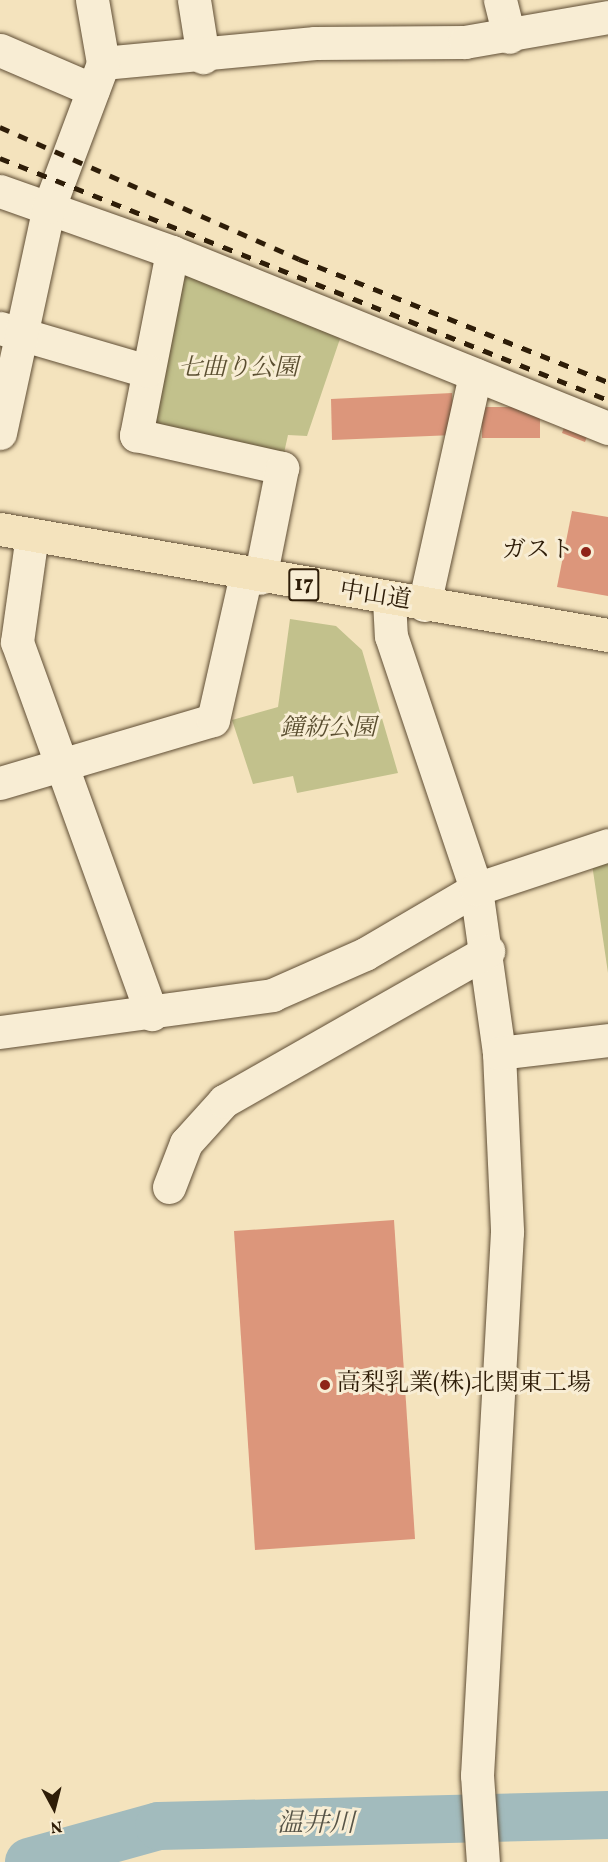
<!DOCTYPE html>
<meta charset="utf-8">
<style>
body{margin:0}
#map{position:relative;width:608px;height:1862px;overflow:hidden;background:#f4e3bd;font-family:Vollkorn,"Noto Serif JP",serif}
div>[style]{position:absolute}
.green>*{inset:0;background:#c2c18c}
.river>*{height:48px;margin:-24px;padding:0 24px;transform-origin:24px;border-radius:24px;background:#a2bbbd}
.building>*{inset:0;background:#dc967b}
.roads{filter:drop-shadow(0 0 2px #604e35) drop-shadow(0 0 2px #604e35)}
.minor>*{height:33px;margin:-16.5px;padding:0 16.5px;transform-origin:16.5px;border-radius:16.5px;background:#f8edd4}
.highway>*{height:33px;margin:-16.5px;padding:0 16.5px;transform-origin:16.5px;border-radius:16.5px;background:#f4e3bd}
.rail>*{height:4.5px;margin-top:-2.25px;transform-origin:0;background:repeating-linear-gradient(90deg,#2e1d08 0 10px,transparent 0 20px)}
.dots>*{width:16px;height:16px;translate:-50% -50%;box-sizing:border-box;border:3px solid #f8edd4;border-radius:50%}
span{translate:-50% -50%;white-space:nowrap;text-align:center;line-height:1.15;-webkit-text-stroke:6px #f8edd4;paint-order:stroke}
.shield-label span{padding:2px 4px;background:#f8edd4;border:2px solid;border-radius:4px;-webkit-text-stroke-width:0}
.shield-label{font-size:22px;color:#2e1d08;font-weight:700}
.park-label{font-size:24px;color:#5a4e30;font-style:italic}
.poi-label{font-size:24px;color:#2e1d08}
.right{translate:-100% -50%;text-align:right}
.left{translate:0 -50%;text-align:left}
.street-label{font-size:24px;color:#2e1d08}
.water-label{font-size:26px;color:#575447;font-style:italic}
.north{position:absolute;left:24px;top:1778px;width:60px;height:60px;-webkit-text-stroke:4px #f8edd4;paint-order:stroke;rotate:173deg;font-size:16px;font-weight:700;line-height:24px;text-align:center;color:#2e1d08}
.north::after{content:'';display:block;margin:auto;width:21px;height:27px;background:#2e1d08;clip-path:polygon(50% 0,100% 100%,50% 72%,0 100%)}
</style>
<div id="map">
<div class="green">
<i style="clip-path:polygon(175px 257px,344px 327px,307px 436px,288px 435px,282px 462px,141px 431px)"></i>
<i style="clip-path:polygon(290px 619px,336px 626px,362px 650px,398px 773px,297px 793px,293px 776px,253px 784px,232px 720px,278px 707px)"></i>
<i style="clip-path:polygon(608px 858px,608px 973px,592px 864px)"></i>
</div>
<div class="river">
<i style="left:29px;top:1862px;width:135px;rotate:-15.5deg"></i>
<i style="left:159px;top:1826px;width:449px;rotate:-1.4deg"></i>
</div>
<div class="building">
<i style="clip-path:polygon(452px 393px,454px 435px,332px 440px,331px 399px)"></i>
<i style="clip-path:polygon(482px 407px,540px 407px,540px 438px,482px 438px)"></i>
<i style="clip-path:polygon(567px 420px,590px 429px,585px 442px,562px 433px)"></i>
<i style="clip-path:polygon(572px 511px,608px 517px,608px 596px,557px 587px)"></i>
<i style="clip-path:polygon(394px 1220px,415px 1539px,255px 1550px,234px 1231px)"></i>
</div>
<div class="roads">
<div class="minor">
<i style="left:194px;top:0;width:58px;rotate:81deg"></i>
<i style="left:500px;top:0;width:38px;rotate:76deg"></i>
<i style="left:0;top:50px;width:101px;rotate:23.3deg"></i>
<i style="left:103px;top:63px;width:213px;rotate:-5.4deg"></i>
<i style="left:315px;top:43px;width:150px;rotate:-0.4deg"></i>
<i style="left:465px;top:42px;width:145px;rotate:-9.9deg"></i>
<i style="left:0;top:191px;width:182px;rotate:19.5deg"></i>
<i style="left:172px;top:252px;width:470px;rotate:22deg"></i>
<i style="left:172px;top:252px;width:187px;rotate:101.1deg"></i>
<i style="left:136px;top:435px;width:150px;rotate:12.7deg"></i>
<i style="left:282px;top:468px;width:112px;rotate:101.3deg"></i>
<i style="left:0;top:328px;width:153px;rotate:16.3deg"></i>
<i style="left:0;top:433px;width:231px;rotate:-77.8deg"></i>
<i style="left:49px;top:207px;width:154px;rotate:-69.4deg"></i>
<i style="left:103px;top:63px;width:64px;rotate:-99.9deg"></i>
<i style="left:32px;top:535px;width:108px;rotate:98deg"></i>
<i style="left:17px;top:642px;width:396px;rotate:70.1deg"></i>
<i style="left:389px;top:600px;width:36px;rotate:87deg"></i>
<i style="left:391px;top:636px;width:267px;rotate:71.4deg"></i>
<i style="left:476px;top:889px;width:166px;rotate:82deg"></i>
<i style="left:499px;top:1053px;width:179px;rotate:87.4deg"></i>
<i style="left:507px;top:1232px;width:544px;rotate:93.16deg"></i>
<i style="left:477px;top:1775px;width:87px;rotate:86.1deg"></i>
<i style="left:424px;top:605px;width:236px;rotate:-77.5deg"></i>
<i style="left:0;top:783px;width:222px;rotate:-16.5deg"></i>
<i style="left:213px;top:720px;width:149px;rotate:-77.2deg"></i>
<i style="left:0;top:1032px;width:275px;rotate:-7.7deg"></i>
<i style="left:272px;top:995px;width:102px;rotate:-23.8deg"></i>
<i style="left:365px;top:954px;width:129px;rotate:-30.4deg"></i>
<i style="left:476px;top:889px;width:139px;rotate:-18.4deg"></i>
<i style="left:499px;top:1053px;width:110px;rotate:-6.8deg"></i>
<i style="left:169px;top:1187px;width:47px;rotate:-68.9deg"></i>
<i style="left:186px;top:1143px;width:57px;rotate:-47.9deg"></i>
<i style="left:224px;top:1101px;width:304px;rotate:-29.6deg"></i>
</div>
<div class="highway">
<i style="left:0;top:529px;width:617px;rotate:9.89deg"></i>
</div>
</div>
<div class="rail">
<i style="left:0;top:127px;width:327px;rotate:23.8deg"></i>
<i style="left:299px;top:259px;width:333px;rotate:21.7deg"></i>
<i style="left:0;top:158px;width:654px;rotate:21.7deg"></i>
</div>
<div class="dots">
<i style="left:586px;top:552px;background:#8f2418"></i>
<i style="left:325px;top:1385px;background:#8f2418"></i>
</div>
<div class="shield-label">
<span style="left:304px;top:585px">17</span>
</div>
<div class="park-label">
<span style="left:238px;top:370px">七曲り公園</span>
<span style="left:328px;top:730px">鐘紡公園</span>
</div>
<div class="poi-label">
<span class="right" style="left:574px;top:552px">ガスト</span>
<span class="left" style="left:337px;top:1385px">高梨乳業(株)北関東工場</span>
</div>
<div class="street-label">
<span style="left:375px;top:597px;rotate:9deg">中山道</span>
</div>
<div class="water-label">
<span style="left:316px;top:1825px">温井川</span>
</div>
<div class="north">N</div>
</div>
